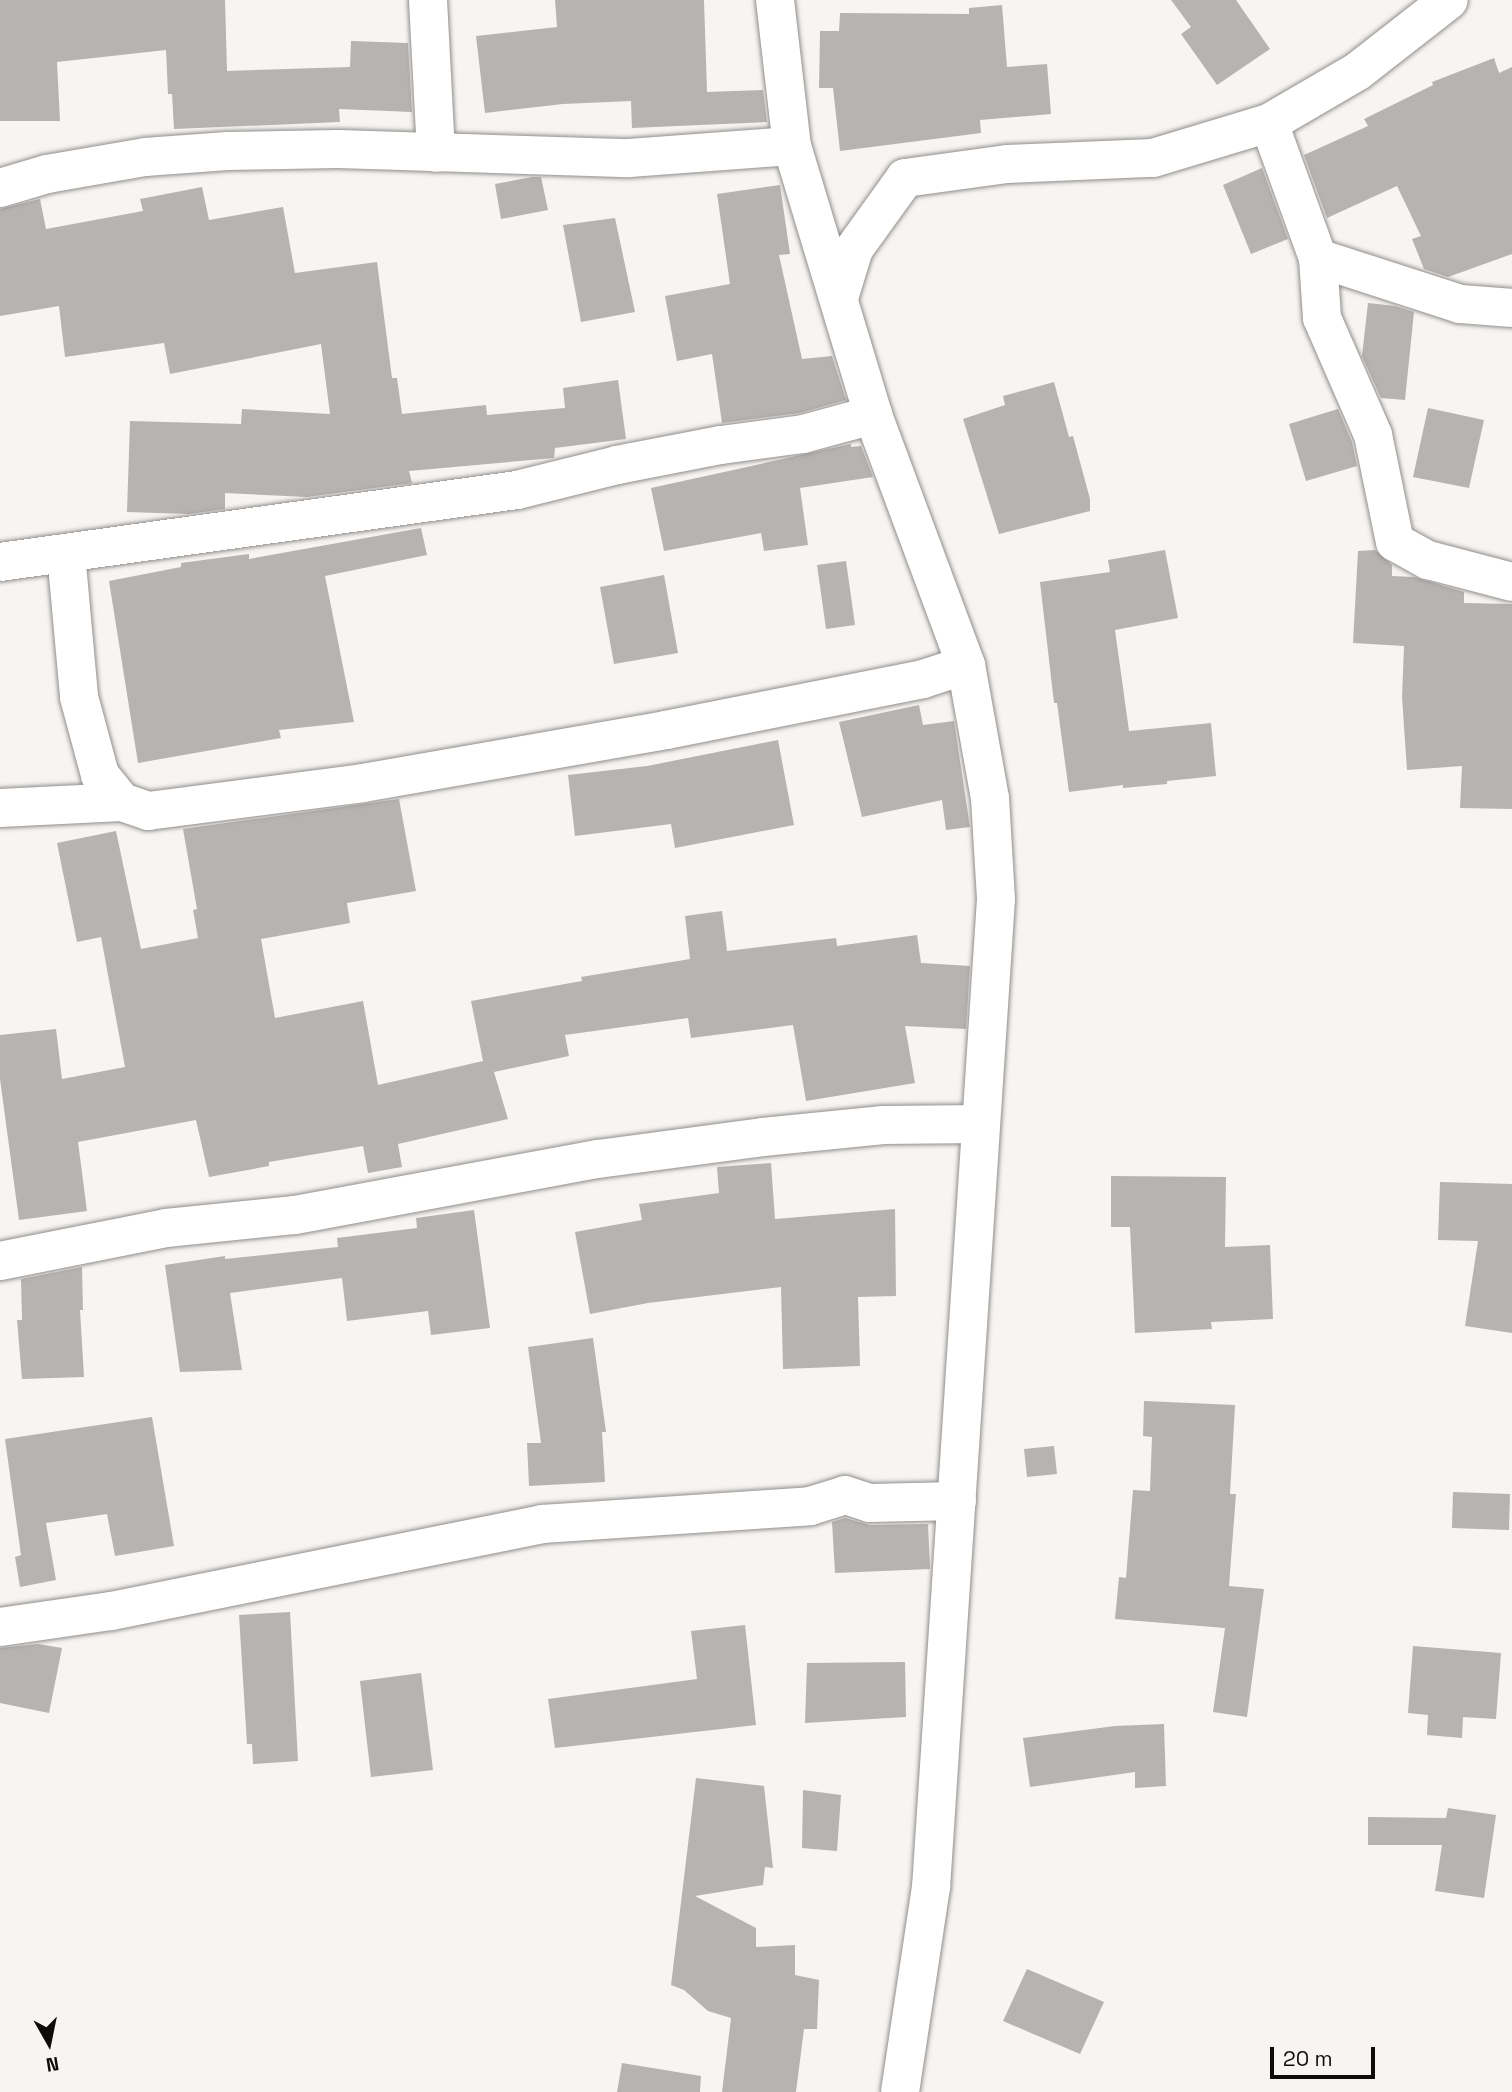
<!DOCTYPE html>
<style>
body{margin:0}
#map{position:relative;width:1512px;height:2092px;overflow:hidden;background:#f7f4f2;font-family:"Space Grotesk",sans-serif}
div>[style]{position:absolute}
.building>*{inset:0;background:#b7b3b2}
.roads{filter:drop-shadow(0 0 2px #908e8b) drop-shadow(0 0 2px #908e8b)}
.minor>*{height:38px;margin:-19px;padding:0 19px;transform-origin:19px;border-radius:19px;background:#fff}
span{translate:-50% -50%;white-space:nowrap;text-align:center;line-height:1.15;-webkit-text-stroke:5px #f7f4f2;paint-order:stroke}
.north{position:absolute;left:14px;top:2008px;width:70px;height:70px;-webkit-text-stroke:5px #f7f4f2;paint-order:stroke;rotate:171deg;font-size:19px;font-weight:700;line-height:28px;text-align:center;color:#0d0c0b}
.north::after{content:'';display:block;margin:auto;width:24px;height:32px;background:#0d0c0b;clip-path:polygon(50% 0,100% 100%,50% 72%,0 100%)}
.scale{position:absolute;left:1270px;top:2047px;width:105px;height:32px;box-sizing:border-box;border:4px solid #0d0c0b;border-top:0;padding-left:9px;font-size:21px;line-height:24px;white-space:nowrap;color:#0d0c0b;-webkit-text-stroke:5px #f7f4f2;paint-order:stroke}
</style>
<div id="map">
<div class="building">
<i style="clip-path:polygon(0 0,225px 0,227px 71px,350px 67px,351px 41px,408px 43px,412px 112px,339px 109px,340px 122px,174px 129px,172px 94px,168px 94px,166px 50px,57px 62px,60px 121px,0 121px)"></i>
<i style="clip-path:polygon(555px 0,704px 0,707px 92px,763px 90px,767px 122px,632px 128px,631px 101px,563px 104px,485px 113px,476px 36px,557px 27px)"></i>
<i style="clip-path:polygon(1171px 0,1236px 0,1270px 49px,1217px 85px,1181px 34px,1191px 27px)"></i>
<i style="clip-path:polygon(1002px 5px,1007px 67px,1047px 64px,1051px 114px,980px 120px,981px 133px,840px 151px,833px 88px,819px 88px,820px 31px,839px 31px,840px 13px,969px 14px,969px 8px)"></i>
<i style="clip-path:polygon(1494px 58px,1499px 73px,1512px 67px,1512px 254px,1448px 277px,1424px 269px,1412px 239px,1421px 236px,1397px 186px,1327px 218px,1304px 155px,1368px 126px,1364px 119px,1433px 85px,1432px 82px)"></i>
<i style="clip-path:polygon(1262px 168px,1288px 239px,1251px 254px,1223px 185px)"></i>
<i style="clip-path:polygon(532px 177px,541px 177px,548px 210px,501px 219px,495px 184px)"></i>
<i style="clip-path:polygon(780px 185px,790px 254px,779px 255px,802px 359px,832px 356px,846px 400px,799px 413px,722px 423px,712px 354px,677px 361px,665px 296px,730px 284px,717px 194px)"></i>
<i style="clip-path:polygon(202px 187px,209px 220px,283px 207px,295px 273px,377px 262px,392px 378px,397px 378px,402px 414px,486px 405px,487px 415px,565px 408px,563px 388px,618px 380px,626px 439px,555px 448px,554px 458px,409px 471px,412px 483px,307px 497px,225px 493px,225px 509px,189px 514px,127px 512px,130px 421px,241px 424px,242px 409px,330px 414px,321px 344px,170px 374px,164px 343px,65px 357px,59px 306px,0 316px,0 209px,40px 199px,46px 229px,143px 211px,140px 199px)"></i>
<i style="clip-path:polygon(615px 218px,635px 312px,581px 322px,563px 225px)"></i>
<i style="clip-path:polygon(1368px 303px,1395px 306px,1414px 312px,1405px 400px,1381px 398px,1362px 356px)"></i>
<i style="clip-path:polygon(1054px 382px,1069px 437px,1073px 436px,1090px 499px,1090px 511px,999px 534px,963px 419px,1005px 405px,1003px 396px)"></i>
<i style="clip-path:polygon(1428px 408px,1484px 420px,1469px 488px,1413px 477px)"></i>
<i style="clip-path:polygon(1338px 409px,1352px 442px,1357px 466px,1306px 481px,1289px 424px)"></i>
<i style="clip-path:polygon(851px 444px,851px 447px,861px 446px,873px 477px,800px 488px,808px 545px,764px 551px,761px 533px,664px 551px,651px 488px)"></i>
<i style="clip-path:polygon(421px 528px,427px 555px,325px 576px,354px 722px,279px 730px,281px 738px,138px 763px,109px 581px,181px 567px,181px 563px,249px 554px,249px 559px)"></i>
<i style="clip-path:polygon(1165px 550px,1178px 618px,1115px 630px,1129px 731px,1211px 723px,1216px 776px,1167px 781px,1167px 784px,1123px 788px,1123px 785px,1069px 792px,1057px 703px,1054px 703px,1040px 582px,1110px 572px,1108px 560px)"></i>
<i style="clip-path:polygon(1375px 550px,1392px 565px,1392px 576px,1414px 577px,1464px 592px,1464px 603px,1512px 604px,1512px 809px,1460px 808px,1462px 766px,1407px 770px,1402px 697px,1404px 646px,1353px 643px,1358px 551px)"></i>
<i style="clip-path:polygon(846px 561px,855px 625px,826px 629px,817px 565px)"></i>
<i style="clip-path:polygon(664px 575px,678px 653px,614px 664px,600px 587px)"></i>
<i style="clip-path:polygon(919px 705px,923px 725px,954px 721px,970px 827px,946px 830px,942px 800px,862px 817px,839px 722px)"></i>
<i style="clip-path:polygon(778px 740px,794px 825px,675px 848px,671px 824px,575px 836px,568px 775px,647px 766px)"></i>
<i style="clip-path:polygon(399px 799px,416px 891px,347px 903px,350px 923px,261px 939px,275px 1018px,363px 1001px,378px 1085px,483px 1061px,471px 1001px,582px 981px,581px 977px,690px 959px,685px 916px,722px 911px,727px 951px,836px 938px,837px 946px,917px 935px,921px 963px,970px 966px,966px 1029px,905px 1026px,915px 1083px,806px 1101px,793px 1025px,691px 1038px,688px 1018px,565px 1035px,569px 1056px,494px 1072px,508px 1119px,398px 1144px,402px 1167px,368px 1173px,363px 1146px,269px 1162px,269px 1166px,209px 1177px,196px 1120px,78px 1142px,87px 1211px,19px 1220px,0 1079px,0 1035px,56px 1029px,62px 1079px,125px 1067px,101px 937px,77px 942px,57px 843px,116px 831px,141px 949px,198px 938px,193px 910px,197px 909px,183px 829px)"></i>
<i style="clip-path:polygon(771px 1163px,775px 1219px,895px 1209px,896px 1296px,858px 1297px,860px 1366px,783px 1369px,781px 1287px,648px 1303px,590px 1314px,575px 1232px,642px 1220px,639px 1204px,719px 1193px,717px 1167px)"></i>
<i style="clip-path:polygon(1111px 1176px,1226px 1177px,1225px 1247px,1270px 1245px,1273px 1319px,1211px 1322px,1212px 1329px,1135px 1333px,1130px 1227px,1111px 1227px)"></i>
<i style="clip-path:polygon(1440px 1182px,1512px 1184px,1512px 1333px,1465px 1326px,1478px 1241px,1438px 1240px)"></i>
<i style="clip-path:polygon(474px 1210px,490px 1328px,431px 1335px,428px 1311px,347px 1321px,342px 1278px,230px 1293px,242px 1370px,180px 1372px,165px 1265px,225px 1256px,225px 1259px,338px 1247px,337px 1238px,417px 1228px,416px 1218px)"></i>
<i style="clip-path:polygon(82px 1267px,83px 1310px,80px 1310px,84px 1377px,22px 1379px,17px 1320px,22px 1320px,21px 1279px)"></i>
<i style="clip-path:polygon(593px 1338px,606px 1432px,602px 1432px,605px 1482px,529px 1486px,527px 1443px,541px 1443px,528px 1347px)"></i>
<i style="clip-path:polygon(1144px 1401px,1235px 1405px,1230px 1494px,1236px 1494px,1229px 1586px,1264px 1589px,1247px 1717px,1213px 1712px,1225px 1628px,1115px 1619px,1119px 1577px,1126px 1578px,1133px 1490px,1150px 1491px,1152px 1437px,1143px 1436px)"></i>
<i style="clip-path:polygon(152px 1417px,174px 1546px,115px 1556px,107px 1514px,46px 1523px,56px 1580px,20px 1587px,15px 1557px,21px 1555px,5px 1439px)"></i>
<i style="clip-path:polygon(1054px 1446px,1057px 1474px,1027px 1477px,1024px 1449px)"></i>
<i style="clip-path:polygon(1453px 1492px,1510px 1494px,1509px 1530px,1452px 1528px)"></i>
<i style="clip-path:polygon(845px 1518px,870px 1525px,928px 1524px,930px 1569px,835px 1573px,832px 1522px)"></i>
<i style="clip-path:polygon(290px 1612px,298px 1761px,253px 1764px,252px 1744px,247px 1744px,239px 1615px)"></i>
<i style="clip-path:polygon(745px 1625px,756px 1725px,555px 1748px,548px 1699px,697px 1679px,691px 1631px)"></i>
<i style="clip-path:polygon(38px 1644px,62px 1648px,49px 1713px,0 1703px,0 1648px)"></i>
<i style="clip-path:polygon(1413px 1646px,1501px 1653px,1496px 1719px,1463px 1717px,1462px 1738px,1427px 1735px,1428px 1715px,1408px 1713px)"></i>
<i style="clip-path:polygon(905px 1662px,906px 1717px,805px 1723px,807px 1663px)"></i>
<i style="clip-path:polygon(421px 1673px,433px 1770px,371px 1777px,360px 1681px)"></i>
<i style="clip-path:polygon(1164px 1724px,1166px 1786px,1135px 1788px,1135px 1772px,1030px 1787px,1023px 1738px,1115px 1726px)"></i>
<i style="clip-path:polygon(696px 1778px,764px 1786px,773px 1868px,765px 1867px,763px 1885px,695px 1896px,756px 1928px,756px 1947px,795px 1945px,795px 1975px,819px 1980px,817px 2029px,804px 2029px,796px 2092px,722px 2092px,731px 2018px,708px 2011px,684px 1990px,671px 1985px)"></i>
<i style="clip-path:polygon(803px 1790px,841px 1795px,837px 1851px,802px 1848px)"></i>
<i style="clip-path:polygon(1448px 1808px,1496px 1815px,1484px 1898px,1435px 1891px,1442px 1845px,1368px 1845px,1368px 1817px,1446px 1818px)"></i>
<i style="clip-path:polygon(1027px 1969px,1104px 2002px,1080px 2054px,1003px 2021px)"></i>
<i style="clip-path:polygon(622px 2063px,701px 2076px,700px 2092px,617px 2092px)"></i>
</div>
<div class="roads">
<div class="minor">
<i style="left:428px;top:0;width:153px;rotate:87deg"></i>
<i style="left:775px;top:0;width:147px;rotate:83.4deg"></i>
<i style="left:792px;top:146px;width:281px;rotate:73.2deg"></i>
<i style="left:873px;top:415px;width:267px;rotate:69.6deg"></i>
<i style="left:966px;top:665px;width:135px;rotate:79.8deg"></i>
<i style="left:990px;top:798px;width:101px;rotate:86.6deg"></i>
<i style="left:996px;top:899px;width:990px;rotate:93.76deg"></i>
<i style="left:931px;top:1887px;width:207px;rotate:98.6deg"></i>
<i style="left:1269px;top:123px;width:144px;rotate:70.1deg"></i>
<i style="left:1318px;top:258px;width:60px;rotate:86.2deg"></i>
<i style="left:1322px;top:318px;width:128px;rotate:66.4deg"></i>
<i style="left:1373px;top:435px;width:109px;rotate:78.4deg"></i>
<i style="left:1395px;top:542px;width:38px;rotate:29deg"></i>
<i style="left:1428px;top:560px;width:87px;rotate:14.7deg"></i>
<i style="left:0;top:188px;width:49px;rotate:-16.6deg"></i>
<i style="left:47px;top:174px;width:99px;rotate:-9.8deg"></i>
<i style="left:145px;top:157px;width:83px;rotate:-4.1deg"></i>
<i style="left:228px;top:151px;width:110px;rotate:-1deg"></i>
<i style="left:338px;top:149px;width:291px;rotate:1.8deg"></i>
<i style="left:629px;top:158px;width:163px;rotate:-4.2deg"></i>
<i style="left:1318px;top:258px;width:149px;rotate:17.9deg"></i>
<i style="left:1460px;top:304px;width:52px;rotate:4.4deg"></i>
<i style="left:839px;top:298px;width:51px;rotate:-73deg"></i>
<i style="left:854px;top:249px;width:87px;rotate:-54.3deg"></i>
<i style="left:905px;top:178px;width:103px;rotate:-7.8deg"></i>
<i style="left:1007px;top:164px;width:146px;rotate:-2.4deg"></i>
<i style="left:1153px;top:158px;width:121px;rotate:-16.8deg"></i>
<i style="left:1269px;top:123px;width:103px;rotate:-30.3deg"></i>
<i style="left:1358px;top:71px;width:115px;rotate:-38deg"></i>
<i style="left:66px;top:553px;width:145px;rotate:84.8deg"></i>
<i style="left:79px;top:697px;width:81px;rotate:74.9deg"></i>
<i style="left:100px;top:775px;width:35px;rotate:51deg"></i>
<i style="left:122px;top:802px;width:28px;rotate:19deg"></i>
<i style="left:148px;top:811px;width:217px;rotate:-7.4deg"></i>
<i style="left:363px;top:783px;width:308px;rotate:-9.9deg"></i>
<i style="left:666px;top:730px;width:262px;rotate:-11.2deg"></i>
<i style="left:923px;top:679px;width:45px;rotate:-18deg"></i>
<i style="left:0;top:562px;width:522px;rotate:-7.93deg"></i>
<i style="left:517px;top:490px;width:103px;rotate:-14deg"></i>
<i style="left:617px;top:465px;width:106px;rotate:-10.9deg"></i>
<i style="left:721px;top:445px;width:83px;rotate:-7.6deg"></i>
<i style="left:803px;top:434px;width:73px;rotate:-15.2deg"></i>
<i style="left:0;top:808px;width:122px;rotate:-2.8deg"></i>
<i style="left:0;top:1261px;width:169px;rotate:-11.2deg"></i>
<i style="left:166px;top:1228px;width:130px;rotate:-5.8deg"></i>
<i style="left:295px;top:1215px;width:308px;rotate:-10.5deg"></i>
<i style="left:598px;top:1159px;width:166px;rotate:-7.6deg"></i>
<i style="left:763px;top:1137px;width:121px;rotate:-5.7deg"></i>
<i style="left:883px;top:1125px;width:98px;rotate:-0.6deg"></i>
<i style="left:0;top:1627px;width:112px;rotate:-8.2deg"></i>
<i style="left:111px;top:1611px;width:440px;rotate:-11.4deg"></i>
<i style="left:542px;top:1524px;width:269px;rotate:-3.8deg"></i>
<i style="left:810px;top:1506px;width:37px;rotate:-17deg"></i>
<i style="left:845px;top:1495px;width:26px;rotate:18deg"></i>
<i style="left:870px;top:1503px;width:87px;rotate:-1.3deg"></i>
</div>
</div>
<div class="north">N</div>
<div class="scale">20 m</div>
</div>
